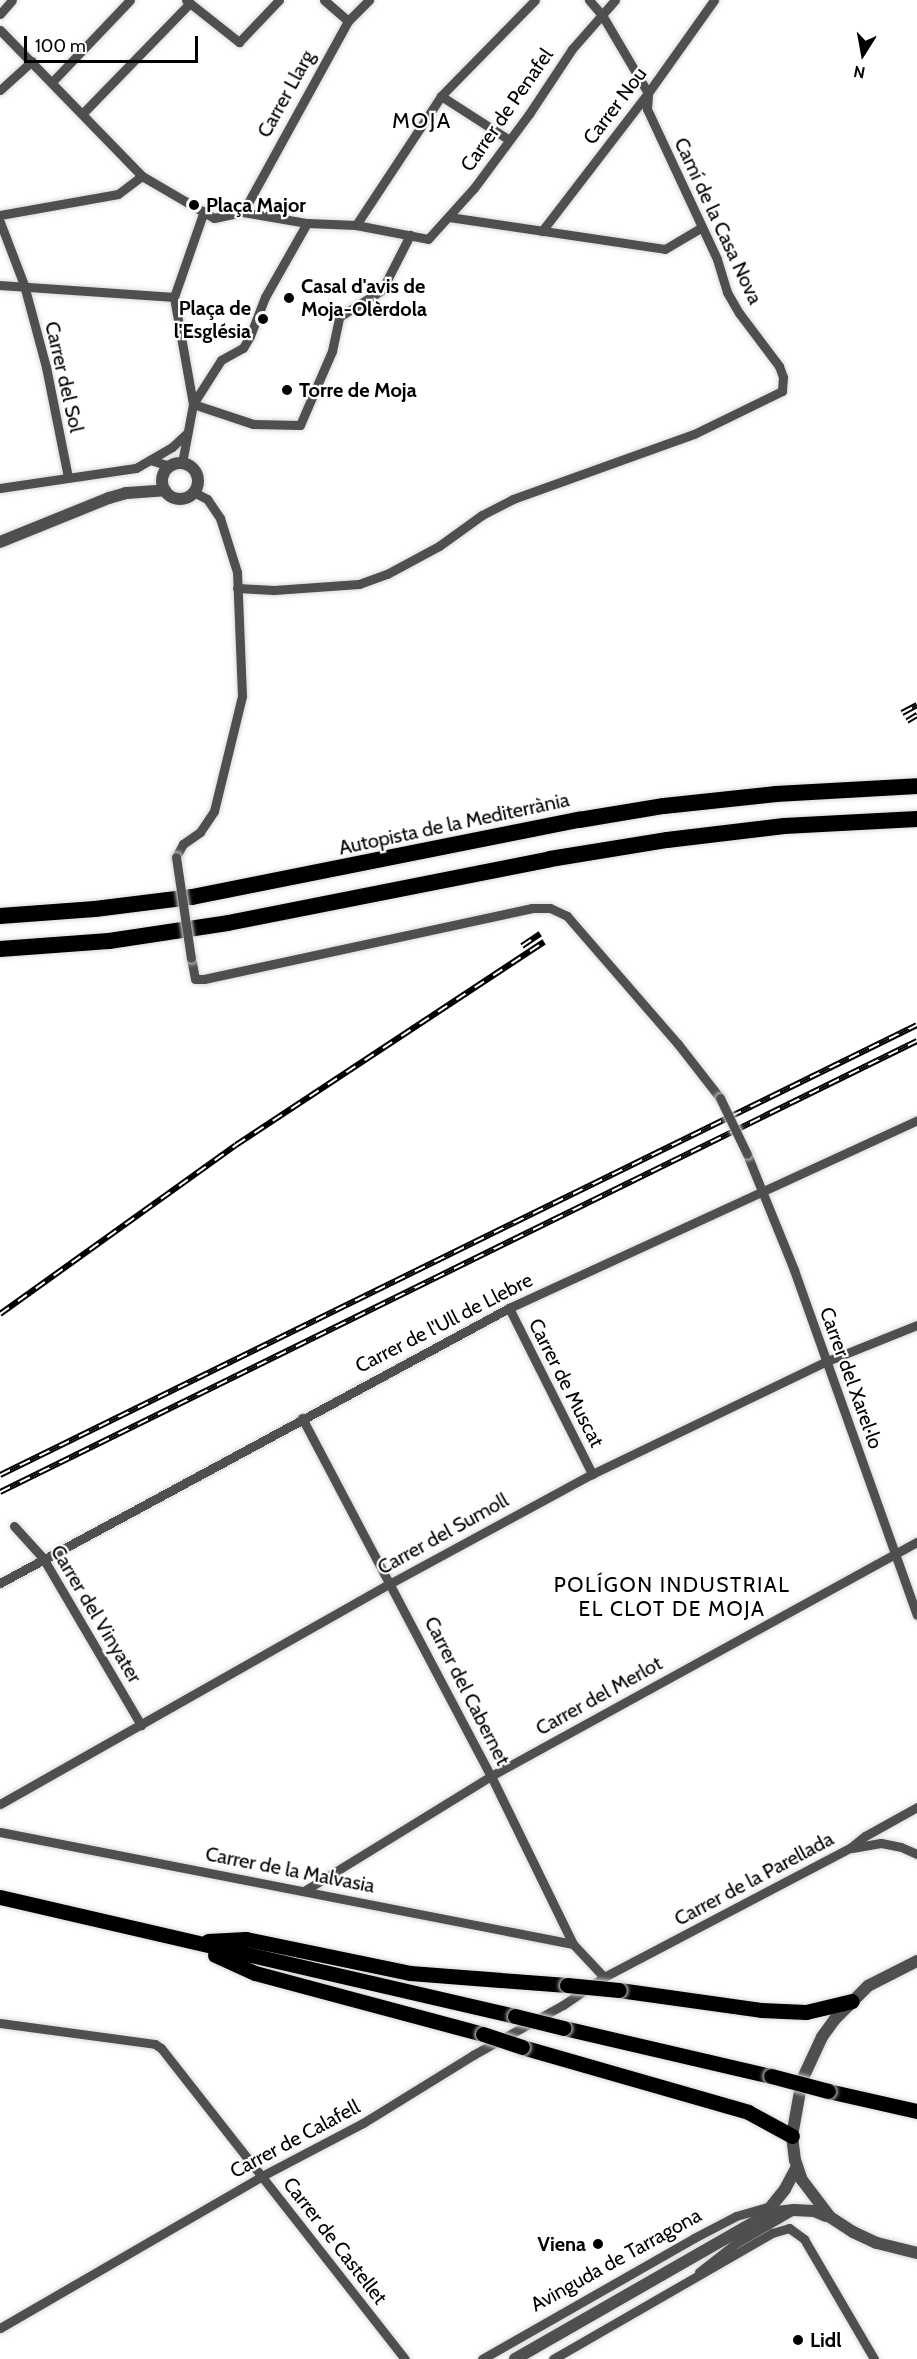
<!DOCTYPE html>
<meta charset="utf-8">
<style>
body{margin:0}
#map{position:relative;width:917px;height:2359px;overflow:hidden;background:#fff;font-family:Cabin,sans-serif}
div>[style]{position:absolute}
.roads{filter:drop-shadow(0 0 2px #dbdbdb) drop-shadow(0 0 2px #dbdbdb)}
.minor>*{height:9px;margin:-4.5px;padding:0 4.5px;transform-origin:4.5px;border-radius:4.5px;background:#4f4f4f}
.tertiary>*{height:12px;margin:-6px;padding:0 6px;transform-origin:6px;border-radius:6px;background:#4f4f4f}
.tertiary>.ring{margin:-6px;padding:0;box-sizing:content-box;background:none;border:12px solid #4f4f4f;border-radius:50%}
.trunk>*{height:15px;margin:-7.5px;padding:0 7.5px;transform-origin:7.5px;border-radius:7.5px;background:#000}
.motorway>*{height:16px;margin:-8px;padding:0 8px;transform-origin:8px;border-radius:8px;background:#000}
.rail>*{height:6px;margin-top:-3px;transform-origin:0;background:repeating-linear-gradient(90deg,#fff 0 11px,#000 0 22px);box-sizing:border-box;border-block:2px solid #000}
.bridges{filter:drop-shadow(0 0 2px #dbdbdb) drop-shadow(0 0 2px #dbdbdb)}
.minor-bridge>*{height:9px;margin:-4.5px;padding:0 4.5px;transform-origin:4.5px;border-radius:4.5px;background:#4f4f4f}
.trunk-bridge>*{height:15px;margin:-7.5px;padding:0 7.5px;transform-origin:7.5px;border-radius:7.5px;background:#000}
.dots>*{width:16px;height:16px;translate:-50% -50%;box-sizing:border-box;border:3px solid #fff;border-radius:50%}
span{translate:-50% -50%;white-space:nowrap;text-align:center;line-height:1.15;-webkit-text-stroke:4.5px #fff;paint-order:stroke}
.street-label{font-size:20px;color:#000}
.poi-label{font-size:20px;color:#000;font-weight:700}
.left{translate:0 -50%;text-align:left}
.right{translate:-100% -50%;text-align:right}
.neighbourhood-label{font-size:21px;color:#000;letter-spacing:1.5px}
.quarter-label{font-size:22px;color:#000;letter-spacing:1.5px}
.north{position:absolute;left:833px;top:24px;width:60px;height:60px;-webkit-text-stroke:4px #fff;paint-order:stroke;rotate:191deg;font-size:16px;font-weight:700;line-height:24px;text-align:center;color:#000}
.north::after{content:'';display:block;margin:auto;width:21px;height:27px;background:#000;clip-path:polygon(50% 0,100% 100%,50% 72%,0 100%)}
.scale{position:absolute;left:24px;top:36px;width:174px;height:27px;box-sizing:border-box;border:3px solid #000;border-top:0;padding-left:8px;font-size:18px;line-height:21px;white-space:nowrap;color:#000;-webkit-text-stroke:4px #fff;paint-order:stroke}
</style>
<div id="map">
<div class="roads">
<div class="minor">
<i style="left:186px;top:0;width:68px;rotate:38.4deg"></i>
<i style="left:239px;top:42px;width:58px;rotate:-46.4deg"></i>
<i style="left:324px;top:0;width:32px;rotate:41deg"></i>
<i style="left:0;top:14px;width:18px;rotate:-49deg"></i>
<i style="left:0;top:30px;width:204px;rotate:45.8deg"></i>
<i style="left:142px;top:176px;width:83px;rotate:30.3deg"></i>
<i style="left:214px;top:218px;width:30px;rotate:-12deg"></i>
<i style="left:243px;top:212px;width:65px;rotate:9.8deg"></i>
<i style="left:307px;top:223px;width:49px;rotate:2.3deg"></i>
<i style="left:356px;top:225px;width:73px;rotate:11deg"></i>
<i style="left:428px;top:239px;width:69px;rotate:-48deg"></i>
<i style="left:474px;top:188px;width:92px;rotate:-53.4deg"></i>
<i style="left:529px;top:114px;width:78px;rotate:-56.5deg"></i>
<i style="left:572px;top:49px;width:65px;rotate:-48.7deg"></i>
<i style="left:52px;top:82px;width:113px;rotate:-46.4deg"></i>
<i style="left:0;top:90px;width:43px;rotate:-42.2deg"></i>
<i style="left:441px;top:96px;width:80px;rotate:32.7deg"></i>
<i style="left:82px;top:114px;width:155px;rotate:-45.8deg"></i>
<i style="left:243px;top:212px;width:218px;rotate:-61.2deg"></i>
<i style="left:348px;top:21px;width:30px;rotate:-45deg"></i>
<i style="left:0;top:215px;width:120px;rotate:-10.1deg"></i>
<i style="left:118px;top:194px;width:30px;rotate:-37deg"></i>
<i style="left:449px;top:217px;width:218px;rotate:8.4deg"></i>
<i style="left:665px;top:249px;width:43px;rotate:-30.7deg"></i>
<i style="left:0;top:222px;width:67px;rotate:69.1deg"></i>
<i style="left:24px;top:285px;width:85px;rotate:75deg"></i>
<i style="left:46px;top:367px;width:112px;rotate:78.7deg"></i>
<i style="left:356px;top:225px;width:154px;rotate:-56.6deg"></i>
<i style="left:441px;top:96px;width:134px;rotate:-45.6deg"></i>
<i style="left:542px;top:231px;width:174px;rotate:-52.5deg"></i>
<i style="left:648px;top:93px;width:114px;rotate:-54.6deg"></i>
<i style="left:0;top:285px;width:174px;rotate:3.9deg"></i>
<i style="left:193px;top:404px;width:63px;rotate:18.4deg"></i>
<i style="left:253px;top:424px;width:47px;rotate:1.2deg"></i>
<i style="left:300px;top:425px;width:81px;rotate:-66.6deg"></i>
<i style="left:332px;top:351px;width:35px;rotate:-78deg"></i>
<i style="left:339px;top:317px;width:51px;rotate:-32.1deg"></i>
<i style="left:382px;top:290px;width:62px;rotate:-63deg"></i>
<i style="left:193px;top:404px;width:52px;rotate:-57.5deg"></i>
<i style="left:221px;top:360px;width:25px;rotate:-29deg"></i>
<i style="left:243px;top:348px;width:14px;rotate:-60deg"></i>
<i style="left:250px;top:336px;width:42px;rotate:-69deg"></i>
<i style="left:265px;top:297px;width:85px;rotate:-60.4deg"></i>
<i style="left:150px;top:460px;width:21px;rotate:17deg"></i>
<i style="left:182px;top:463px;width:60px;rotate:-79.4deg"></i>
<i style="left:193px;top:404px;width:109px;rotate:-100.1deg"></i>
<i style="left:174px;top:297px;width:91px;rotate:-70.8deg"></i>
<i style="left:0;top:488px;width:137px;rotate:-8.4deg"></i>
<i style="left:136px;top:468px;width:42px;rotate:-30.3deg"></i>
<i style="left:172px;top:447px;width:21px;rotate:-43deg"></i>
<i style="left:237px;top:588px;width:37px;rotate:3deg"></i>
<i style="left:274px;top:590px;width:85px;rotate:-4deg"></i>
<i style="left:359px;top:584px;width:30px;rotate:-20deg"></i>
<i style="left:387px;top:574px;width:59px;rotate:-28.3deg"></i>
<i style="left:439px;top:546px;width:53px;rotate:-35.8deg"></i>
<i style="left:482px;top:515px;width:35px;rotate:-27deg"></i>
<i style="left:513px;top:499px;width:192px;rotate:-19.8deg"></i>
<i style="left:694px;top:434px;width:98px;rotate:-26deg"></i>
<i style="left:782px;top:391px;width:14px;rotate:-86deg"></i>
<i style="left:783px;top:377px;width:12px;rotate:-110deg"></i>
<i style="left:779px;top:366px;width:66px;rotate:-127deg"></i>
<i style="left:739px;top:313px;width:24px;rotate:-120deg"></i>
<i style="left:727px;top:292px;width:34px;rotate:-107deg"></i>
<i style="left:717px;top:259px;width:166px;rotate:-115deg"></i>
<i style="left:647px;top:109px;width:16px;rotate:-86deg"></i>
<i style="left:648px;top:93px;width:91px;rotate:-120.5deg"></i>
<i style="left:602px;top:15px;width:20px;rotate:-131deg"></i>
<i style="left:176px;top:857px;width:15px;rotate:-62deg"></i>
<i style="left:183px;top:844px;width:21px;rotate:-35deg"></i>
<i style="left:200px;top:832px;width:25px;rotate:-56deg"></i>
<i style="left:214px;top:811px;width:118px;rotate:-76.3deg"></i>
<i style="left:242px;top:696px;width:124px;rotate:-92.3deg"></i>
<i style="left:237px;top:572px;width:57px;rotate:-107.5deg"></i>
<i style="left:220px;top:518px;width:23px;rotate:-124deg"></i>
<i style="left:207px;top:499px;width:15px;rotate:-152deg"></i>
<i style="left:191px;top:958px;width:21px;rotate:79deg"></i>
<i style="left:195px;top:979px;width:9px"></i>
<i style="left:204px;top:979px;width:336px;rotate:-12.2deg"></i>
<i style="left:532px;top:908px;width:18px"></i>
<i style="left:550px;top:908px;width:19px;rotate:25deg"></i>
<i style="left:567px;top:916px;width:169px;rotate:49.1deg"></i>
<i style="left:678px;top:1044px;width:68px;rotate:52.1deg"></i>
<i style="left:747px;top:1154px;width:125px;rotate:67.9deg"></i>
<i style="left:794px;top:1270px;width:366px;rotate:70.4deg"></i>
<i style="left:509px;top:1308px;width:186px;rotate:63.4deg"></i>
<i style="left:302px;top:1418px;width:405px;rotate:62.2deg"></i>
<i style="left:491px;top:1776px;width:187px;rotate:64deg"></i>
<i style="left:573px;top:1944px;width:45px;rotate:46.8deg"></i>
<i style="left:14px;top:1526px;width:43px;rotate:47.8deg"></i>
<i style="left:43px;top:1558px;width:194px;rotate:59.6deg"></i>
<i style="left:0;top:1583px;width:579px;rotate:-28.38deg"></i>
<i style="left:509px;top:1308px;width:449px;rotate:-24.7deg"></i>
<i style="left:0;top:1804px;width:449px;rotate:-29.5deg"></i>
<i style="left:391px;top:1583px;width:229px;rotate:-28.5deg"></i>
<i style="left:592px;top:1474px;width:259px;rotate:-25.7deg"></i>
<i style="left:825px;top:1362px;width:99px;rotate:-21.9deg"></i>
<i style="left:0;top:1832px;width:584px;rotate:11.06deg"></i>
<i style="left:852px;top:1848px;width:29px;rotate:-10deg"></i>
<i style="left:881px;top:1843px;width:20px;rotate:11deg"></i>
<i style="left:901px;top:1847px;width:17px;rotate:24deg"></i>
<i style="left:304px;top:1891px;width:220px;rotate:-31.6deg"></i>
<i style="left:491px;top:1776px;width:486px;rotate:-28.8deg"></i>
<i style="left:0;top:2023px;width:156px;rotate:7.7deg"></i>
<i style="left:155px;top:2044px;width:7px;rotate:34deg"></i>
<i style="left:161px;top:2048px;width:395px;rotate:51.9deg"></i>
<i style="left:699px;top:2272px;width:47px;rotate:-38.1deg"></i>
<i style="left:736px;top:2243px;width:62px;rotate:-29.9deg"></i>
<i style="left:0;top:2328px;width:303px;rotate:-30.1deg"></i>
<i style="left:262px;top:2176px;width:114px;rotate:-27.7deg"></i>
<i style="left:363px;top:2123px;width:129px;rotate:-31.7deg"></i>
<i style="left:473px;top:2055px;width:103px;rotate:-29.1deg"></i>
<i style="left:563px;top:2005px;width:50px;rotate:-34.3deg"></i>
<i style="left:604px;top:1977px;width:278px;rotate:-27.7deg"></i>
<i style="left:850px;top:1848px;width:19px;rotate:-39deg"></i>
<i style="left:865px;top:1836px;width:60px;rotate:-29.1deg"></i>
<i style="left:482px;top:2359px;width:244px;rotate:-29.7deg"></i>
<i style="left:694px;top:2238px;width:47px;rotate:-27.6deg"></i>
<i style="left:736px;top:2216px;width:36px;rotate:-16deg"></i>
<i style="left:553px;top:2359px;width:253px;rotate:-29.9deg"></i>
<i style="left:772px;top:2233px;width:18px;rotate:-16deg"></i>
<i style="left:789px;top:2228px;width:19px;rotate:36deg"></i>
<i style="left:804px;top:2239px;width:139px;rotate:59.7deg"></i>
</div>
<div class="tertiary">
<i class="ring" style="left:162px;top:463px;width:24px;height:24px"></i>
<i style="left:0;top:542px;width:118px;rotate:-22deg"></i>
<i style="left:109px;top:498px;width:18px;rotate:-16deg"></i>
<i style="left:126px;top:493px;width:39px;rotate:-4deg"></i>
<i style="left:917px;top:1961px;width:55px;rotate:153deg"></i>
<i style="left:868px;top:1986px;width:47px;rotate:135deg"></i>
<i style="left:835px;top:2019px;width:22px;rotate:126deg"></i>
<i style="left:822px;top:2037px;width:47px;rotate:114.9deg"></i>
<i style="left:802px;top:2080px;width:57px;rotate:100.1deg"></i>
<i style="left:792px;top:2136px;width:24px;rotate:83deg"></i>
<i style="left:795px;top:2160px;width:21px;rotate:71deg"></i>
<i style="left:802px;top:2180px;width:46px;rotate:52.9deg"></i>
<i style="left:830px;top:2217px;width:27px;rotate:33deg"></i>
<i style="left:853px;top:2232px;width:26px;rotate:25deg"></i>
<i style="left:877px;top:2243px;width:41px;rotate:14deg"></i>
<i style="left:765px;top:2214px;width:32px;rotate:-51deg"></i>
<i style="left:785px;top:2189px;width:24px;rotate:-62deg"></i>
<i style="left:515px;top:2359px;width:284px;rotate:-29.8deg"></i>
<i style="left:761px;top:2218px;width:17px;rotate:-21deg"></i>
<i style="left:777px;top:2212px;width:17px;rotate:-7deg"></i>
<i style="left:794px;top:2210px;width:20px;rotate:3deg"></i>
<i style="left:814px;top:2211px;width:13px;rotate:23deg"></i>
</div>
<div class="trunk">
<i style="left:0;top:1897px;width:529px;rotate:13.01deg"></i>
<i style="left:208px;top:1941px;width:38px;rotate:-3deg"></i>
<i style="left:246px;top:1939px;width:167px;rotate:11.7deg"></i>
<i style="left:410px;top:1973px;width:157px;rotate:4.4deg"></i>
<i style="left:215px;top:1955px;width:44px;rotate:24.2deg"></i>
<i style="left:255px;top:1973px;width:236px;rotate:15deg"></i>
<i style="left:619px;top:1990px;width:143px;rotate:8deg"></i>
<i style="left:761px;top:2010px;width:45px;rotate:2.5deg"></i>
<i style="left:806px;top:2012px;width:47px;rotate:-13.4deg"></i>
<i style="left:564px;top:2028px;width:212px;rotate:13.1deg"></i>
<i style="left:522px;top:2047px;width:235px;rotate:16deg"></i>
<i style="left:748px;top:2112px;width:50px;rotate:28.6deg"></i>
<i style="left:828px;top:2091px;width:91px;rotate:12.7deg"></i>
</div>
<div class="motorway">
<i style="left:0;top:916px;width:95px;rotate:-4.2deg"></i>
<i style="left:95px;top:909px;width:98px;rotate:-7.1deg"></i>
<i style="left:192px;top:897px;width:395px;rotate:-11.3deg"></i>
<i style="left:579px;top:820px;width:86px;rotate:-9.4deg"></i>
<i style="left:664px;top:806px;width:113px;rotate:-6.1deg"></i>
<i style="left:776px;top:794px;width:141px;rotate:-3.2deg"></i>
<i style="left:0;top:949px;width:109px;rotate:-4.2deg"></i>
<i style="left:109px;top:941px;width:120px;rotate:-8.6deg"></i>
<i style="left:228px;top:923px;width:328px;rotate:-11.2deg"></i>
<i style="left:550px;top:859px;width:119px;rotate:-9.2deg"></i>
<i style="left:667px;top:840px;width:118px;rotate:-6.8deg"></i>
<i style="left:784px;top:826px;width:133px;rotate:-3deg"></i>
</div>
</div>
<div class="rail">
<i style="left:902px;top:713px;width:17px;rotate:-28deg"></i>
<i style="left:907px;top:721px;width:12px;rotate:-31deg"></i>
<i style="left:522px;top:946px;width:22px;rotate:-34deg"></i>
<i style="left:0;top:1314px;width:290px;rotate:-35.6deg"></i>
<i style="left:236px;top:1145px;width:369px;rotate:-33.4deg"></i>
<i style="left:0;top:1475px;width:1021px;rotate:-26.14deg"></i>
<i style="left:0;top:1492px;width:1022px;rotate:-26.19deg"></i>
</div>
<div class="bridges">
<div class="minor-bridge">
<i style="left:176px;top:857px;width:102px;rotate:81.6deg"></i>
<i style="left:720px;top:1098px;width:62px;rotate:64.3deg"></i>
</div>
<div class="trunk-bridge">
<i style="left:567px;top:1985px;width:52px;rotate:5.5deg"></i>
<i style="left:515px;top:2016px;width:50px;rotate:13.8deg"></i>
<i style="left:483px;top:2034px;width:41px;rotate:18.4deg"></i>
<i style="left:771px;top:2076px;width:59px;rotate:14.7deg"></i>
</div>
</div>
<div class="dots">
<i style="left:194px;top:205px;background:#000"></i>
<i style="left:289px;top:298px;background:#000"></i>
<i style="left:263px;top:319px;background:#000"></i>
<i style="left:287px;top:390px;background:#000"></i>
<i style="left:598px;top:2244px;background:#000"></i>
<i style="left:798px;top:2340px;background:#000"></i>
</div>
<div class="street-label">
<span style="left:286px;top:94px;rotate:-61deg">Carrer Llarg</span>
<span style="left:615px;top:106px;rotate:-53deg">Carrer Nou</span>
<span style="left:507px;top:110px;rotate:-55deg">Carrer de Penafel</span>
<span style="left:718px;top:221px;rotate:65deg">Camí de la Casa Nova</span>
<span style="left:64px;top:377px;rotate:77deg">Carrer del Sol</span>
<span style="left:454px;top:824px;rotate:-12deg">Autopista de la Mediterrània</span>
<span style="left:444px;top:1323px;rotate:-27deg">Carrer de l'Ull de Llebre</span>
<span style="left:851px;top:1378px;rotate:70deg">Carrer del Xarel·lo</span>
<span style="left:566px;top:1383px;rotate:63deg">Carrer de Muscat</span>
<span style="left:443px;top:1534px;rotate:-29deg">Carrer del Sumoll</span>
<span style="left:96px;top:1614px;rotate:59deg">Carrer del Vinyater</span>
<span style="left:467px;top:1691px;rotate:63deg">Carrer del Cabernet</span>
<span style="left:599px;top:1696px;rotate:-29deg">Carrer del Merlot</span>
<span style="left:290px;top:1870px;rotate:11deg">Carrer de la Malvasia</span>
<span style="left:754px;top:1879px;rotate:-28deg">Carrer de la Parellada</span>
<span style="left:295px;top:2139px;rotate:-28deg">Carrer de Calafell</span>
<span style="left:335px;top:2241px;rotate:52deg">Carrer de Castellet</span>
<span style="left:616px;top:2260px;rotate:-29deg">Avinguda de Tarragona</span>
</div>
<div class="poi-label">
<span class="left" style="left:206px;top:205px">Plaça Major</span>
<span class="left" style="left:301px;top:298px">Casal d'avis de<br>Moja-Olèrdola</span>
<span class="right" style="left:251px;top:320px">Plaça de<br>l'Església</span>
<span class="left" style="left:299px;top:390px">Torre de Moja</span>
<span class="right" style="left:586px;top:2244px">Viena</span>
<span class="left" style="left:810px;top:2340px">Lidl</span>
</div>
<div class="neighbourhood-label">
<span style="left:672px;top:1597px">POLÍGON INDUSTRIAL<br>EL CLOT DE MOJA</span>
</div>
<div class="quarter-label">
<span style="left:422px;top:121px">MOJA</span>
</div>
<div class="north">N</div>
<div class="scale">100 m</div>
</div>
